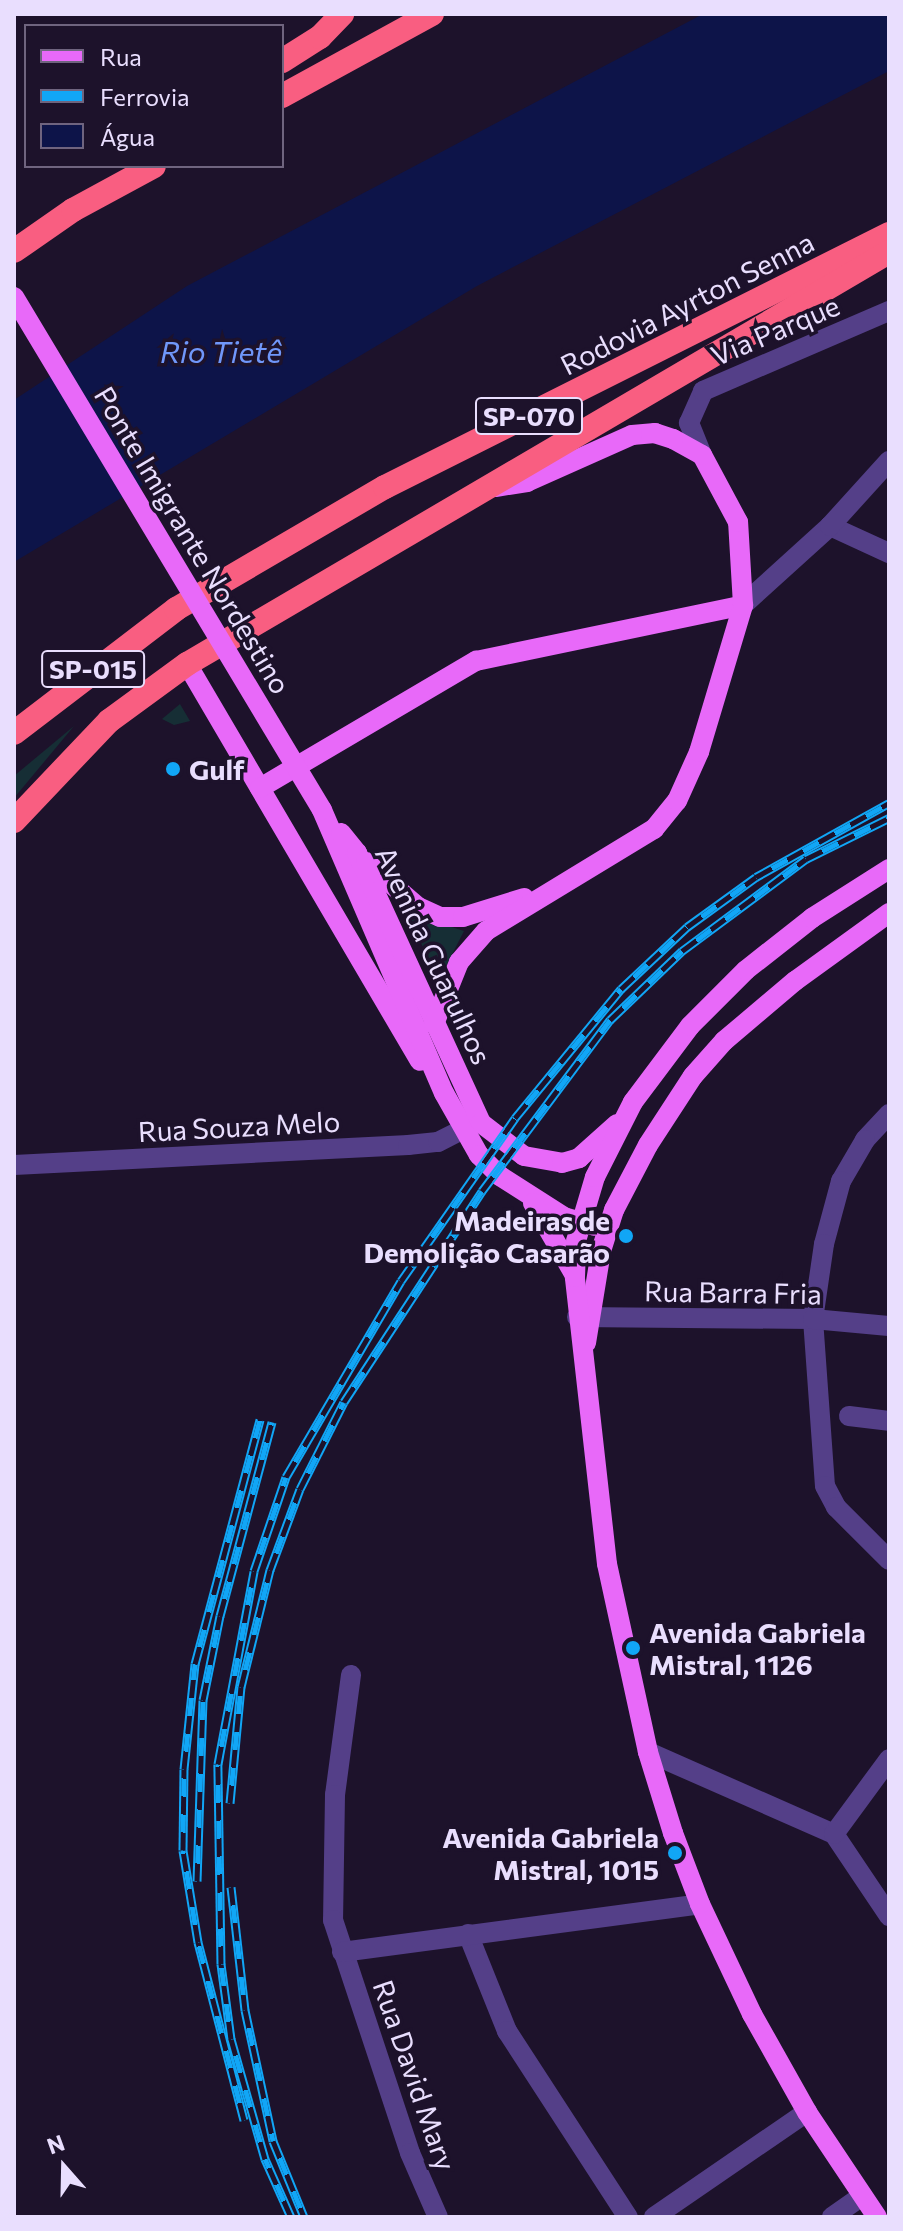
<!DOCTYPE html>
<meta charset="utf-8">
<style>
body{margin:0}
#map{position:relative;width:903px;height:2231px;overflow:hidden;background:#1d122b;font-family:Commissioner,sans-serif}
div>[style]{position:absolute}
.green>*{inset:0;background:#162e35}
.water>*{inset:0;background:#0d1449}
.minor>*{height:20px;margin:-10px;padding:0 10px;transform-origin:10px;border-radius:10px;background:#543f88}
.major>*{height:20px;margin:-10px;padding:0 10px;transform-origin:10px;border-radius:10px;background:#e869f9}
.highway>*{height:24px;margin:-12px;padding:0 12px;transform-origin:12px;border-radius:12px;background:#f95e81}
.rail>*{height:9px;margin-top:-4.5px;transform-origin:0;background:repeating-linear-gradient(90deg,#1d122b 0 18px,#11a6f6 0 36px);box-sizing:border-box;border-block:2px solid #11a6f6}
.major-bridge>*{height:20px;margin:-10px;padding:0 10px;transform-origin:10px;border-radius:10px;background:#e869f9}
.dots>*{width:22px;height:22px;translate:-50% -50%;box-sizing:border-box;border:4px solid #1d122b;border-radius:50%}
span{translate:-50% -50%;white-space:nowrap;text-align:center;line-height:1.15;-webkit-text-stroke:7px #1d122b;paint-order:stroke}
.shield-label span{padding:2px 6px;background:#1d122b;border:2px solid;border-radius:6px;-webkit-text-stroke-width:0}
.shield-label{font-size:26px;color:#e9defe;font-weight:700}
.street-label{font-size:28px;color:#e9defe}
.poi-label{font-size:28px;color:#e9defe;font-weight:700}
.left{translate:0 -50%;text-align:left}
.right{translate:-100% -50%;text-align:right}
.water-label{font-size:30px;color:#7097fa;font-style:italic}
.frame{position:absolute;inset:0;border:16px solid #e9defe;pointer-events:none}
.legend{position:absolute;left:24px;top:24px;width:260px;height:144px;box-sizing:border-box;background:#1d122b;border:2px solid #6f647f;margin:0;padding:10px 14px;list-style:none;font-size:24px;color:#e9defe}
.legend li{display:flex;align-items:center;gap:16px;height:40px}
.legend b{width:40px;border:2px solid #6f647f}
.north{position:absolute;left:24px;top:2127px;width:80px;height:80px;-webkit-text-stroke:6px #1d122b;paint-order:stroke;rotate:340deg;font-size:22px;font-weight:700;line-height:32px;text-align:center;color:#e9defe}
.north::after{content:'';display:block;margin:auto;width:28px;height:36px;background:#e9defe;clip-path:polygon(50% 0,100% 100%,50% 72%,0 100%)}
</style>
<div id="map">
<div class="green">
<i style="clip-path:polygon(180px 704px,190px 721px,174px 725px,162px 719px)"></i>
<i style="clip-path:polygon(74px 726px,14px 798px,14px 776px)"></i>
<i style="clip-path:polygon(408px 913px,464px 931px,438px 982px)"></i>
</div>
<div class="water">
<i style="clip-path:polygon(703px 14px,889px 14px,889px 71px,477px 286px,14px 562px,14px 400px,187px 286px)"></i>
</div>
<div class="minor">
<i style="left:702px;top:455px;width:35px;rotate:-112deg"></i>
<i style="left:689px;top:423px;width:35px;rotate:-66deg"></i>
<i style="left:703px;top:391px;width:202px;rotate:-23.3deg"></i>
<i style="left:830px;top:526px;width:65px;rotate:24.6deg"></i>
<i style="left:743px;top:605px;width:118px;rotate:-42.2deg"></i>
<i style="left:830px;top:526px;width:88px;rotate:-47.8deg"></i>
<i style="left:889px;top:1114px;width:35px;rotate:133deg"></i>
<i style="left:865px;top:1140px;width:48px;rotate:120.3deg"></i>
<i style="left:841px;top:1181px;width:65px;rotate:105.1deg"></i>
<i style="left:824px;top:1244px;width:76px;rotate:98.3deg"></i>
<i style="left:813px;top:1319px;width:167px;rotate:85.9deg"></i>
<i style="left:825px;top:1486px;width:24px;rotate:62deg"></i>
<i style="left:836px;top:1507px;width:75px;rotate:45deg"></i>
<i style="left:14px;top:1165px;width:395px;rotate:-2.9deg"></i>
<i style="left:408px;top:1145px;width:30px;rotate:-6deg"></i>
<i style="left:438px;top:1142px;width:29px;rotate:-27deg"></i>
<i style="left:577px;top:1317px;width:236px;rotate:0.5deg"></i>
<i style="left:813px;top:1319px;width:76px;rotate:5.3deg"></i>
<i style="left:849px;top:1416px;width:40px;rotate:7.1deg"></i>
<i style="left:351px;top:1675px;width:121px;rotate:97.6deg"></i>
<i style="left:335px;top:1795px;width:125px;rotate:90.9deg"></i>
<i style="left:333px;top:1920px;width:245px;rotate:71.7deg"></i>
<i style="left:410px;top:2153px;width:70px;rotate:66.4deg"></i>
<i style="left:648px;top:1752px;width:203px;rotate:23.8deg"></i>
<i style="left:834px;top:1834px;width:99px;rotate:56.1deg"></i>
<i style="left:834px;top:1834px;width:93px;rotate:-53.7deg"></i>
<i style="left:468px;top:1934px;width:105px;rotate:68.1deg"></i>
<i style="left:507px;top:2031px;width:222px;rotate:57deg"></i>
<i style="left:342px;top:1952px;width:361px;rotate:-7.6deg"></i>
<i style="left:654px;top:2217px;width:186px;rotate:-34.5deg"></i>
<i style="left:832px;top:2217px;width:37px;rotate:-35deg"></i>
</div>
<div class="major">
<i style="left:187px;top:664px;width:460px;rotate:59.6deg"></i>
<i style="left:260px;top:788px;width:251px;rotate:-30.5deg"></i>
<i style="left:476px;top:661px;width:273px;rotate:-11.8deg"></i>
<i style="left:322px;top:810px;width:308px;rotate:66.7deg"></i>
<i style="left:444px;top:1093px;width:71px;rotate:60.6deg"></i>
<i style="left:479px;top:1155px;width:30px;rotate:45deg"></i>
<i style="left:500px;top:1176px;width:76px;rotate:32.6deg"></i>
<i style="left:564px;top:1217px;width:32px;rotate:16deg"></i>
<i style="left:341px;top:833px;width:26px;rotate:51deg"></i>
<i style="left:357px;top:853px;width:297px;rotate:65.3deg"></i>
<i style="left:481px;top:1123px;width:54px;rotate:37.5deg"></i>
<i style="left:524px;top:1156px;width:39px;rotate:10deg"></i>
<i style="left:562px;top:1163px;width:18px;rotate:-16deg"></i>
<i style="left:579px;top:1158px;width:51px;rotate:-41.8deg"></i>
<i style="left:366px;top:862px;width:69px;rotate:40.9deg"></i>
<i style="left:418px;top:907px;width:24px;rotate:24deg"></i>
<i style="left:440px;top:917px;width:23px"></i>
<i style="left:463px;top:917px;width:64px;rotate:-17.3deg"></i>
<i style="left:434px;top:1024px;width:67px;rotate:-68deg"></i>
<i style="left:459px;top:962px;width:41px;rotate:-48.9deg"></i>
<i style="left:486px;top:931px;width:197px;rotate:-31.3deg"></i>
<i style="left:654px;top:829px;width:36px;rotate:-51deg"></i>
<i style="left:677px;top:801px;width:54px;rotate:-65.8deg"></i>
<i style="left:699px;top:752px;width:153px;rotate:-73.3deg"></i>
<i style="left:743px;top:605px;width:83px;rotate:-93.4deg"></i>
<i style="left:738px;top:522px;width:76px;rotate:-118.2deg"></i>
<i style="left:702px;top:455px;width:33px;rotate:-151deg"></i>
<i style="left:673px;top:439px;width:19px;rotate:-162deg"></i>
<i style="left:655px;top:433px;width:23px;rotate:175deg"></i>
<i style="left:632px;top:435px;width:115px;rotate:155.9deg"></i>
<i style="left:527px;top:482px;width:32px;rotate:171deg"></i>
<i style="left:533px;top:1203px;width:80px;rotate:59.9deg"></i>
<i style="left:586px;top:1343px;width:93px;rotate:-80.7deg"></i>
<i style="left:601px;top:1251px;width:43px;rotate:-72.4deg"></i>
<i style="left:614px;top:1210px;width:73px;rotate:-62.4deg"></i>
<i style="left:648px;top:1145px;width:82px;rotate:-56.9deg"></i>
<i style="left:693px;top:1076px;width:47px;rotate:-48.5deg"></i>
<i style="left:724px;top:1041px;width:93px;rotate:-40.2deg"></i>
<i style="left:795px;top:981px;width:116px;rotate:-35.9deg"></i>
<i style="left:877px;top:2217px;width:126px;rotate:-123.7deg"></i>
<i style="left:807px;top:2112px;width:112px;rotate:-119.3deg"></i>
<i style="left:752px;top:2014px;width:122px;rotate:-115.3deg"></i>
<i style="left:700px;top:1904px;width:76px;rotate:-110.8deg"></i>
<i style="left:673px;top:1833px;width:85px;rotate:-107.2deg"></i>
<i style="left:648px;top:1752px;width:192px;rotate:-102.3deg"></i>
<i style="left:607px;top:1564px;width:289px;rotate:-96.4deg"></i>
<i style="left:575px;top:1277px;width:36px;rotate:-88deg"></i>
<i style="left:576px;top:1241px;width:67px;rotate:-73.5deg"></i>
<i style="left:595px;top:1177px;width:84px;rotate:-63.1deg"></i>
<i style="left:633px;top:1102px;width:95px;rotate:-53.1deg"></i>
<i style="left:690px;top:1026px;width:79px;rotate:-45deg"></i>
<i style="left:746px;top:970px;width:84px;rotate:-38.2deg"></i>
<i style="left:812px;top:918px;width:91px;rotate:-32.5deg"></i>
</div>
<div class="highway">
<i style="left:282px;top:61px;width:45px;rotate:-32.3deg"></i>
<i style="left:320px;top:37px;width:32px;rotate:-46deg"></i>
<i style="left:282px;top:96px;width:171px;rotate:-28.7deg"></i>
<i style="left:14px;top:251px;width:72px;rotate:-34.8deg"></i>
<i style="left:73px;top:210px;width:92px;rotate:-28.5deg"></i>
<i style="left:14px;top:733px;width:204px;rotate:-37.4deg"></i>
<i style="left:176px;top:609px;width:242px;rotate:-30.3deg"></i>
<i style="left:385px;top:487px;width:564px;rotate:-26.66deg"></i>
<i style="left:14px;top:821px;width:138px;rotate:-46.5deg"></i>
<i style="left:109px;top:721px;width:97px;rotate:-36.2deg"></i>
<i style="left:187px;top:664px;width:814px;rotate:-30.41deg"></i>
</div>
<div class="rail">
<i style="left:230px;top:1803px;width:117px;rotate:-84.6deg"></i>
<i style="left:241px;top:1687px;width:121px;rotate:-76.1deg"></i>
<i style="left:270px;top:1570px;width:86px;rotate:-69.7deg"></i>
<i style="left:300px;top:1489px;width:97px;rotate:-63.2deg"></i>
<i style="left:344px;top:1402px;width:252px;rotate:-56.8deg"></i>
<i style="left:482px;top:1191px;width:214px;rotate:-53.2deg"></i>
<i style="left:610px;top:1020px;width:100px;rotate:-43.8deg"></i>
<i style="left:682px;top:951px;width:154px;rotate:-36.6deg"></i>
<i style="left:806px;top:859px;width:93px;rotate:-26.3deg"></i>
<i style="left:197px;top:1881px;width:181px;rotate:-88.1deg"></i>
<i style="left:203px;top:1700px;width:86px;rotate:-78.6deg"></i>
<i style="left:220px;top:1616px;width:201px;rotate:-75deg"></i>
<i style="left:231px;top:1887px;width:124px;rotate:83.5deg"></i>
<i style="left:245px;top:2010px;width:134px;rotate:77.9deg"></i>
<i style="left:273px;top:2141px;width:82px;rotate:67.8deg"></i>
<i style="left:244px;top:2120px;width:184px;rotate:-104.5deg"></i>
<i style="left:198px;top:1942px;width:93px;rotate:-99.3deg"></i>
<i style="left:183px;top:1850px;width:81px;rotate:-89.3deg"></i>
<i style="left:184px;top:1769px;width:106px;rotate:-84deg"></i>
<i style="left:195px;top:1664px;width:253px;rotate:-75.1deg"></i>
<i style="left:291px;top:2217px;width:64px;rotate:-114.1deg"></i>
<i style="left:265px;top:2159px;width:125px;rotate:-105.8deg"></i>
<i style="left:231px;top:2039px;width:76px;rotate:-97.6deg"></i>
<i style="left:221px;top:1964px;width:200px;rotate:-90.9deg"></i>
<i style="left:218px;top:1764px;width:196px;rotate:-79.4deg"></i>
<i style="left:254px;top:1571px;width:99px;rotate:-71.2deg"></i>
<i style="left:286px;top:1477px;width:227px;rotate:-59.6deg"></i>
<i style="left:401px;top:1281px;width:199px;rotate:-55deg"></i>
<i style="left:515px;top:1118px;width:167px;rotate:-50.6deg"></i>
<i style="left:621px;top:989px;width:91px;rotate:-43.2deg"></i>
<i style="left:687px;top:927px;width:85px;rotate:-35.9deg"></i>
<i style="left:756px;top:877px;width:152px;rotate:-29.1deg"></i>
</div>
<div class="major-bridge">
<i style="left:14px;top:297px;width:598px;rotate:59.02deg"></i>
</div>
<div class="dots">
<i style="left:173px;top:769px;background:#11a6f6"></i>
<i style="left:626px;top:1236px;background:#11a6f6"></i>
<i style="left:633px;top:1648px;background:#11a6f6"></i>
<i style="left:675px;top:1853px;background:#11a6f6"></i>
</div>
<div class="shield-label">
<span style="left:529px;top:416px">SP-070</span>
<span style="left:93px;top:669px">SP-015</span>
</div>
<div class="street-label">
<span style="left:687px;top:303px;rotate:-27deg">Rodovia Ayrton Senna</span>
<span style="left:775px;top:330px;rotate:-23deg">Via Parque</span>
<span style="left:193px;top:540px;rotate:59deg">Ponte Imigrante Nordestino</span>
<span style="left:434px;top:955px;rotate:65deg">Avenida Guarulhos</span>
<span style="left:239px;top:1126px;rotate:-3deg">Rua Souza Melo</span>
<span style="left:733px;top:1292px;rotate:1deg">Rua Barra Fria</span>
<span style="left:415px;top:2075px;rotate:71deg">Rua David Mary</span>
</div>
<div class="poi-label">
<span class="left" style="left:189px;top:769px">Gulf</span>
<span class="right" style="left:610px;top:1236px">Madeiras de<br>Demolição Casarão</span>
<span class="left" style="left:649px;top:1648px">Avenida Gabriela<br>Mistral, 1126</span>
<span class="right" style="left:659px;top:1853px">Avenida Gabriela<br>Mistral, 1015</span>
</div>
<div class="water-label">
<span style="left:221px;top:351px">Rio Tietê</span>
</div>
<div class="frame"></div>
<ul class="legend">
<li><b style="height:10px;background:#e869f9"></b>Rua</li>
<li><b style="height:10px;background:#11a6f6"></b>Ferrovia</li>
<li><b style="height:22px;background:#0d1449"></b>Água</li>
</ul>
<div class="north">N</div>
</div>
